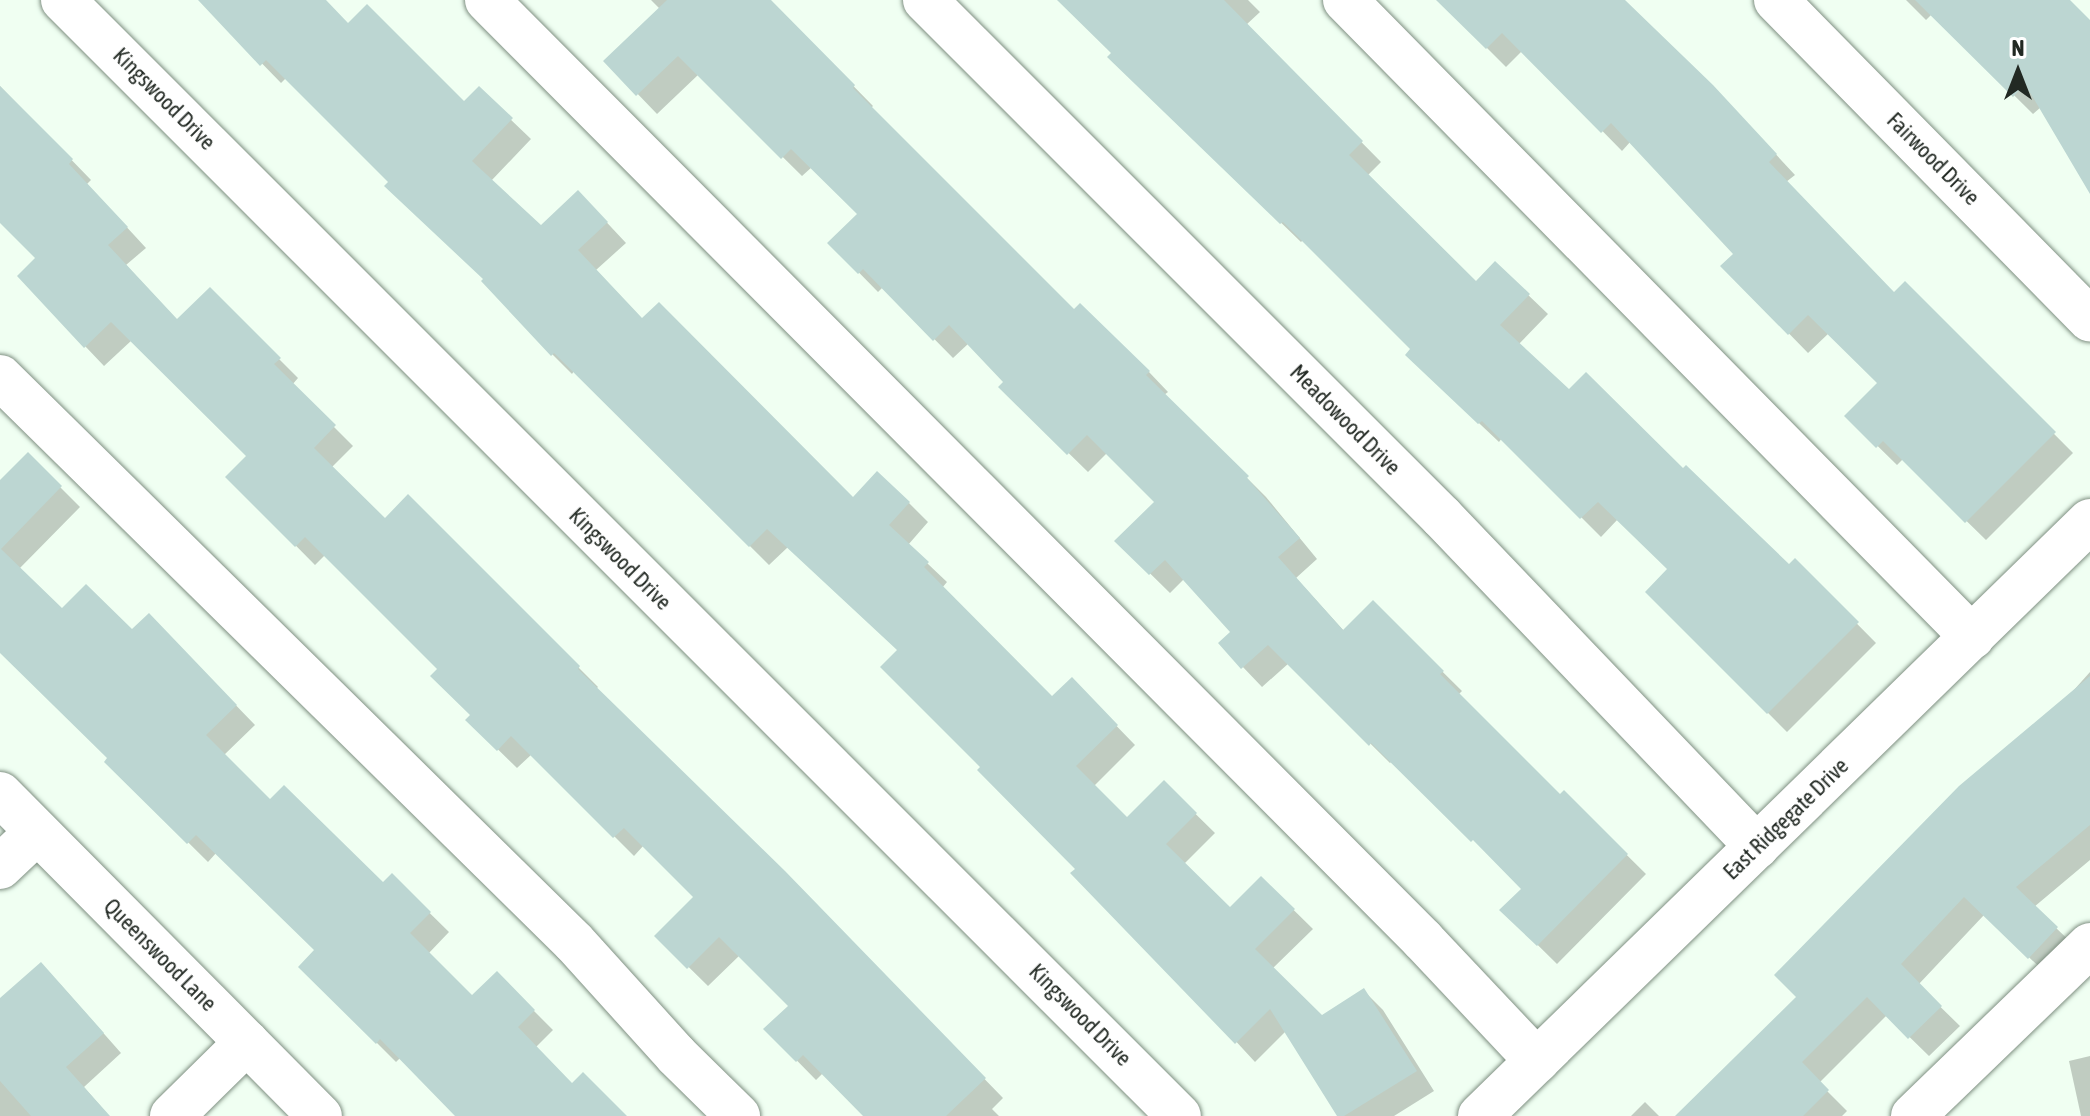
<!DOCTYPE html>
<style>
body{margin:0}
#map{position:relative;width:2090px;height:1116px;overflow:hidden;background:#f0fff2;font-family:"Asap Condensed",sans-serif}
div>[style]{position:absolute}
.shadow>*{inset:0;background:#0003}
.building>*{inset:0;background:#bcd6d2}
.roads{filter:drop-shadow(0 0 2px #7f9082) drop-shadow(0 0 2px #7f9082)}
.minor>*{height:44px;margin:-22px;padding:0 22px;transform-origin:22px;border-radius:22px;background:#fff}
span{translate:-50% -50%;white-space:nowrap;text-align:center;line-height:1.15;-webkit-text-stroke:6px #fff;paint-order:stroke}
.street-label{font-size:22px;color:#222923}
.north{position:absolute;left:1978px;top:32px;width:80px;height:80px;-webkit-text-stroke:6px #fff;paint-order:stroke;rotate:0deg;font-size:22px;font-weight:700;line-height:32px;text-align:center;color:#222923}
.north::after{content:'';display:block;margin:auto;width:28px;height:36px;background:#222923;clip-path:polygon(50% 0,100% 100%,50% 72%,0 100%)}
</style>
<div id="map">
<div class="shadow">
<i style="clip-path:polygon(200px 0,324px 0,348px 25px,464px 104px,479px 89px,531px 139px,491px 181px,541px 228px,597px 212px,626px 243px,596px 270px,643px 320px,853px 500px,909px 503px,928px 522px,908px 545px,947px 582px,942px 588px,1053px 699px,1072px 680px,1135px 745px,1094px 786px,1127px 820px,1164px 783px,1215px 833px,1184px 864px,1230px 910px,1261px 878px,1313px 929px,1272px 969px,1321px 1018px,1364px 991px,1383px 1010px,1434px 1091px,1394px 1116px,1339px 1116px,1286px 1031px,1255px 1062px,983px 767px,899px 650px,788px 547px,769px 565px,574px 371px,572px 374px,552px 354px,486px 280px,286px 78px,281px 83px)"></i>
<i style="clip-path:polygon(651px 0,769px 0,873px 106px,871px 108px,1074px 312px,1149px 372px,1168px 392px,1164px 395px,1266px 497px,1317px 559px,1296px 578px,1344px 631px,1373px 603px,1462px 691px,1458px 695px,1560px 797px,1564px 793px,1646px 874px,1557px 964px,1502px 910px,1524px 889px,1493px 858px,1392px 761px,1390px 763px,1289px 663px,1262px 687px,1220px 643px,1233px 632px,1184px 579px,1170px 593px,1117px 541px,1156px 502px,1107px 453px,1088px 472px,1001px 387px,1006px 382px,969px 343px,953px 358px,883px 287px,878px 292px,830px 243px,859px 214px,812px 167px,802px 176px,699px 74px,657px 114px,606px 61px,660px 9px)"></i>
<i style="clip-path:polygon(1061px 0,1248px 0,1260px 12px,1246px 25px,1381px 162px,1367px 176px,1476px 284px,1495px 263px,1548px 314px,1518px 345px,1569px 392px,1683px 471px,1789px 567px,1795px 561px,1876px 643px,1787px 732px,1648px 592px,1670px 569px,1618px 519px,1601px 537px,1502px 438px,1499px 442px,1427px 374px,1413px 349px,1303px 240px,1301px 242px,1129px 76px,1114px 53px)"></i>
<i style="clip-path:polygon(1466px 0,1622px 0,1732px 107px,1795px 175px,1786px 182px,1894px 294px,1905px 284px,2073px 453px,1986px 540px,1903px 459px,1897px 465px,1847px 416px,1880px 383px,1829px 333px,1808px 353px,1723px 266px,1735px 254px,1631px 141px,1622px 151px,1523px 50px,1506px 67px,1453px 14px)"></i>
<i style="clip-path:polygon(1906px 0,2067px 0,2090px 23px,2090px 190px,2041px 107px,2033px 114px,1932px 14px,1926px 20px)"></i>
<i style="clip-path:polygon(0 86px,91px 180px,87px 184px,146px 248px,126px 265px,178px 321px,210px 290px,298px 378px,292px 385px,353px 446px,331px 468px,385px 521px,408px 497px,598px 687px,596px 689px,804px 893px,1003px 1098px,992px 1109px,999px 1116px,866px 1116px,823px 1073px,816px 1080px,766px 1029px,791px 1006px,740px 955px,708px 986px,657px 936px,696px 897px,644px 845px,634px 856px,532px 754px,517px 768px,468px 720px,473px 715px,440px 669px,325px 555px,315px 565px,228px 477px,249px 456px,132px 340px,104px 366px,85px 346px,38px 259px,0 220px)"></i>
<i style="clip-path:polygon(28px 455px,80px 507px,19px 569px,62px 611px,132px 632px,168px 635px,255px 725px,224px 755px,270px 802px,383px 884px,392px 876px,449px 932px,428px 954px,472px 997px,497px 974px,553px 1030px,536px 1047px,573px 1085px,624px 1116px,458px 1116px,401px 1057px,396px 1062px,301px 967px,317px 950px,217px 852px,208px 862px,107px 762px,110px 759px,0 651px,0 483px)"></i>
<i style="clip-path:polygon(2090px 672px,2090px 860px,2034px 907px,2076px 947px,2049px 976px,1984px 915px,1918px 985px,1960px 1026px,1929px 1056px,1887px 1015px,1819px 1083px,1847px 1111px,1842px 1116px,1678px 1116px,1799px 997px)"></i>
<i style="clip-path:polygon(60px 984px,121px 1053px,84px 1087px,109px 1116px,0 1116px,0 1003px)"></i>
<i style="clip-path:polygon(2090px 1056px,2090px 1116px,2081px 1116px,2069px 1061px)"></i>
<i style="clip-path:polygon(1645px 1102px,1659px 1116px,1631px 1116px)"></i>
</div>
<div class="building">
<i style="clip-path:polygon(198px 0,326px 0,348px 23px,367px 4px,464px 101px,479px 86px,513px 118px,472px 161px,541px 225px,578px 190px,608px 222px,578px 250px,642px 318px,659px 302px,853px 497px,877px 471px,910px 502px,889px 525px,929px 562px,924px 567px,1052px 696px,1072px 677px,1118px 725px,1076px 766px,1127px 817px,1164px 780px,1197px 813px,1166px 844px,1230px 907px,1261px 876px,1295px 909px,1255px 949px,1322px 1015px,1364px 988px,1417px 1071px,1344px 1116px,1337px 1116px,1270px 1009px,1235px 1044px,1070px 873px,1075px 869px,977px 770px,980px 767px,880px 667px,897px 650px,767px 529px,749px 547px,554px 353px,551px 356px,481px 281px,483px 279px,384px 186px,388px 182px,266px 60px,260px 66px)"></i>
<i style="clip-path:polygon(667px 0,771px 0,855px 85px,853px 88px,1074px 309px,1080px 303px,1150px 371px,1146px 375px,1249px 476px,1247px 478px,1300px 538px,1278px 557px,1343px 630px,1373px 600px,1444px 671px,1440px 674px,1560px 794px,1564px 790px,1628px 854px,1537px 946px,1499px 910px,1521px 889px,1473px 840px,1471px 842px,1371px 743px,1369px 746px,1268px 645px,1241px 669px,1218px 643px,1230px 632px,1165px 560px,1149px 575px,1114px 541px,1154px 502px,1087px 435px,1067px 455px,998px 387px,1003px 382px,949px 325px,933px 341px,863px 269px,858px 274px,827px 243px,857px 214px,791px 149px,781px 159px,678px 56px,636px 96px,603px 61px)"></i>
<i style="clip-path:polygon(1057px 0,1224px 0,1363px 141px,1349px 155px,1476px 281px,1495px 261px,1530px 294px,1500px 325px,1569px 389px,1586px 372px,1683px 468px,1686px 465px,1789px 564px,1795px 558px,1859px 622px,1767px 714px,1645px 592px,1667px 569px,1598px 502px,1580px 519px,1482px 421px,1478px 424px,1405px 355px,1410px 349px,1283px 222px,1280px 224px,1107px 57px,1111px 53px)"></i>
<i style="clip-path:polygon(1436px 0,1625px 0,1713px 85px,1777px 154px,1769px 162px,1894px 292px,1905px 281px,2056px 432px,1965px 523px,1883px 441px,1876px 448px,1844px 416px,1877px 383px,1808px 315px,1788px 335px,1720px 266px,1733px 254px,1611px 123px,1601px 133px,1502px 33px,1486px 49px)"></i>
<i style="clip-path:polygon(1915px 0,2070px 0,2090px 20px,2090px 194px,2025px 84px,2013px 97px)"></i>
<i style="clip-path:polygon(0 86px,73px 159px,69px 164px,128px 227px,108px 245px,177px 319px,210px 287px,281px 358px,274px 364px,336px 425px,314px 448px,385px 518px,408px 494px,580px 666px,578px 669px,785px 871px,986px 1078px,946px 1116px,863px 1116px,803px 1055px,796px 1062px,763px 1029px,788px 1006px,719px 937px,687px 969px,654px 936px,693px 897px,624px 828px,613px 838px,511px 736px,497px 751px,465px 720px,470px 715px,430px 676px,437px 669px,305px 537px,295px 547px,225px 477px,246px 456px,111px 322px,84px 348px,17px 276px,35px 258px,0 223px)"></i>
<i style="clip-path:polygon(28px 452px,62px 486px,1px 549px,62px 608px,86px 584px,132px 629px,149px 613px,237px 705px,206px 735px,270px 799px,284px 785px,383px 882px,392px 873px,431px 912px,410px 933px,472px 995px,497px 971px,535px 1010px,518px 1027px,572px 1083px,583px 1072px,627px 1116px,455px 1116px,380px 1039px,376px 1044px,298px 967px,314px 950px,196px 835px,187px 844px,104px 762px,107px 758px,0 653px,0 480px)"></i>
<i style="clip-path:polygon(2090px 676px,2090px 825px,2016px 887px,2058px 927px,2028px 959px,1964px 897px,1901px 964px,1942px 1006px,1908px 1039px,1867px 997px,1802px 1062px,1829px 1090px,1803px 1116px,1675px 1116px,1796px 997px,1774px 975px,1959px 786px)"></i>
<i style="clip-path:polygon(41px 962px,104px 1033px,66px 1067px,110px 1116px,31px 1116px,0 1081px,0 998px)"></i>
</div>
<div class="roads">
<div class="minor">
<i style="left:63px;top:0;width:1578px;rotate:45deg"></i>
<i style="left:487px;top:0;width:1327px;rotate:45.12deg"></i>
<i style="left:1423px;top:940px;width:166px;rotate:46.7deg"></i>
<i style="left:925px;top:0;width:731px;rotate:45deg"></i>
<i style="left:1442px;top:517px;width:456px;rotate:46.3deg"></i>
<i style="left:1345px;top:0;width:894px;rotate:45.45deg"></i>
<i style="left:1776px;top:0;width:448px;rotate:45.5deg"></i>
<i style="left:0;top:377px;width:805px;rotate:44.55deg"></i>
<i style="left:574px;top:942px;width:152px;rotate:47.9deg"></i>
<i style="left:676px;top:1055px;width:87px;rotate:44.5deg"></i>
<i style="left:0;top:794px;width:454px;rotate:45.2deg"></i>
<i style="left:0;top:867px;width:51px;rotate:-43.4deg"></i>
<i style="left:172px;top:1116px;width:105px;rotate:-44.6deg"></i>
<i style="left:1480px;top:1116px;width:852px;rotate:-44.29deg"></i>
<i style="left:1913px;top:1116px;width:246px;rotate:-44deg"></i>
</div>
</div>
<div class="street-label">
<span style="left:164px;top:99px;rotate:45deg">Kingswood Drive</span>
<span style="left:1933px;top:159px;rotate:45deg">Fairwood Drive</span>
<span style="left:1345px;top:420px;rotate:45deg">Meadowood Drive</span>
<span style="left:620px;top:559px;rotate:45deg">Kingswood Drive</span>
<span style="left:1786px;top:819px;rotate:-44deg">East Ridgegate Drive</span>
<span style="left:160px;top:955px;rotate:45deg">Queenswood Lane</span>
<span style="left:1080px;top:1015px;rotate:45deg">Kingswood Drive</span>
</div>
<div class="north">N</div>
</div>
